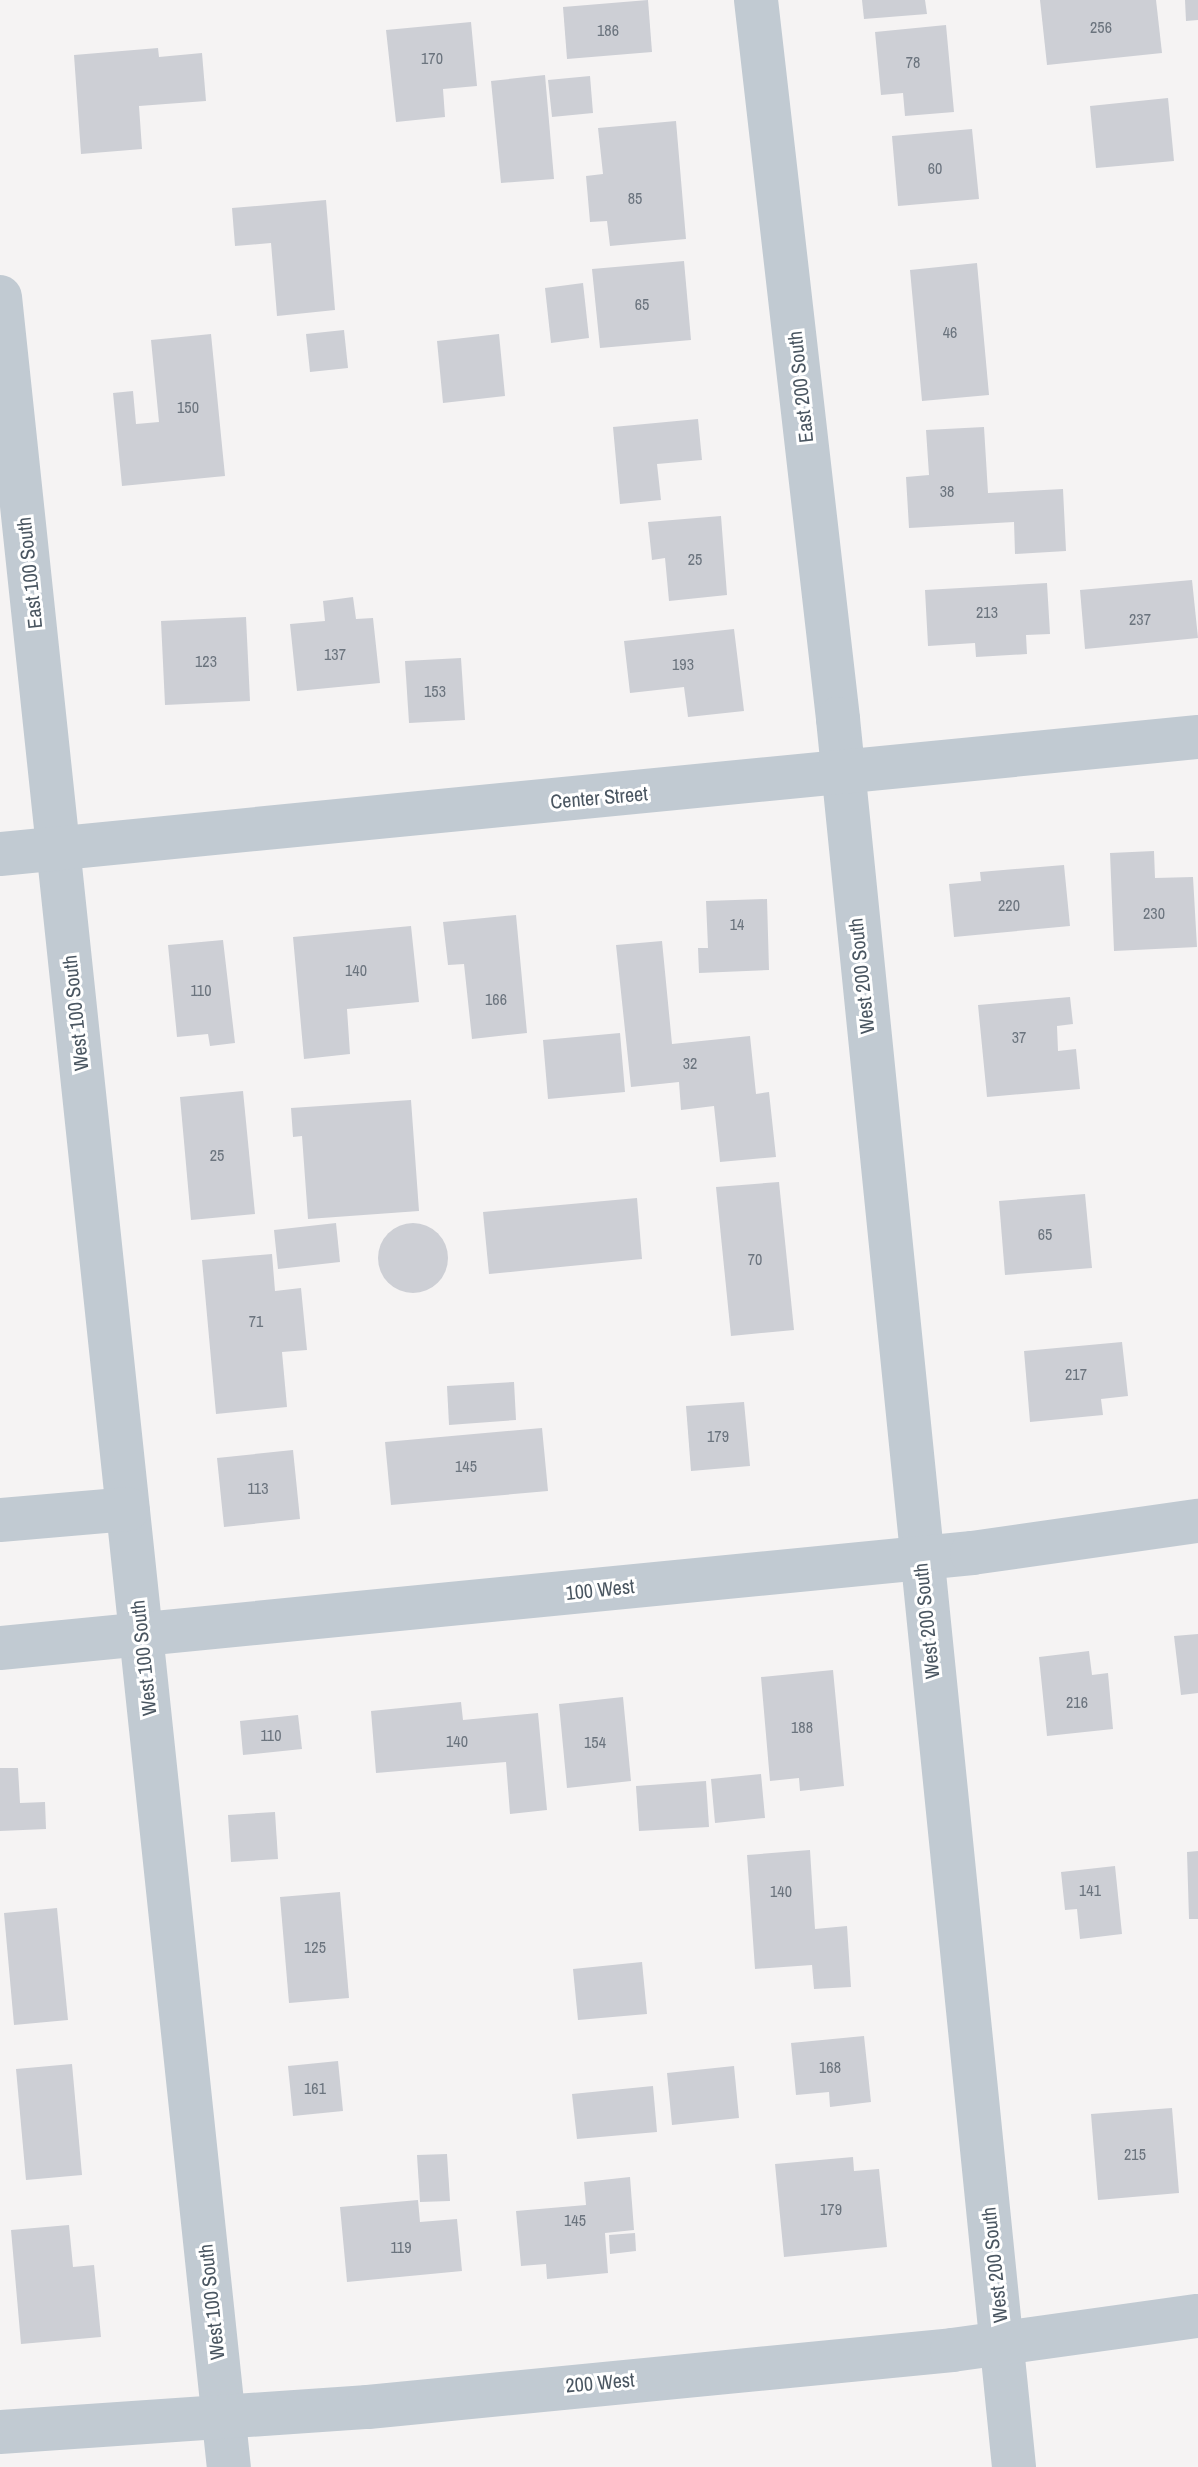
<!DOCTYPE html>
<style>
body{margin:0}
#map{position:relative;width:1198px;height:2467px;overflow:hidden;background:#f5f3f3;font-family:"Archivo Narrow",sans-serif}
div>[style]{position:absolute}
.building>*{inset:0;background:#cdcfd5}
.round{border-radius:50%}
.minor>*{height:44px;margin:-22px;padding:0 22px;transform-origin:22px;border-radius:22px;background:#c1cad2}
span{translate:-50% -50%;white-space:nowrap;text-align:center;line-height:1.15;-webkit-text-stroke:6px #fff;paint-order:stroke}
.number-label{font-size:16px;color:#6b747e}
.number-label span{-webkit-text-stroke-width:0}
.street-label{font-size:20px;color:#4a5661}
</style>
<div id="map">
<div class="building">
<i style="clip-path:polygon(648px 0,652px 52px,567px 59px,563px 7px)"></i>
<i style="clip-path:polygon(862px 0,925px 0,927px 14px,864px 19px)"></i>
<i style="clip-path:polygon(1040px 0,1156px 0,1162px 53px,1047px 65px)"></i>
<i style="clip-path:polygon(1185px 0,1198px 0,1198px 20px,1186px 21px)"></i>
<i style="clip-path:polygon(471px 22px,477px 86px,443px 89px,445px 117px,396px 122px,386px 30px)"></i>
<i style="clip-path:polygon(946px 25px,954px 112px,905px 116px,903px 93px,881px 95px,875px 32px)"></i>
<i style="clip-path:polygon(158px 48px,159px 57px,202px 53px,206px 101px,139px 106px,142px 149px,81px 154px,74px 55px)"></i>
<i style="clip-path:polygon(545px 75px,554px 179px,501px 183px,491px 81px)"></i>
<i style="clip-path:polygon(590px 76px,593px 113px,552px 117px,548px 80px)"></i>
<i style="clip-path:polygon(1168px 98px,1174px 161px,1096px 168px,1090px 106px)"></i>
<i style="clip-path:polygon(676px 121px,686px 239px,610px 246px,607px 221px,590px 222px,586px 176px,603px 174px,598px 128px)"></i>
<i style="clip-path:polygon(972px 129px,979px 199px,898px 206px,892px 136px)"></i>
<i style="clip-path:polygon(326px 200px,335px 310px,277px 316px,271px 243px,235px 246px,232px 208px)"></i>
<i style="clip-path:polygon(684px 261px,691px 340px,600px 348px,592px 269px)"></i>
<i style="clip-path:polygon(977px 263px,989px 395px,922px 401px,910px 270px)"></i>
<i style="clip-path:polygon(583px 283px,589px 338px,551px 343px,545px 288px)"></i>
<i style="clip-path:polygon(344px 330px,348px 368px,310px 372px,306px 334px)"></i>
<i style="clip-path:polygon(211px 334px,225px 476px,122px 486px,113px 393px,133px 391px,136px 424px,159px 422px,151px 340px)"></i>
<i style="clip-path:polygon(499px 334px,505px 396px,443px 403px,437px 341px)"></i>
<i style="clip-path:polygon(698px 419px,702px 460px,657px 464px,661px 500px,620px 504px,613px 427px)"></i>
<i style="clip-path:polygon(984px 427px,988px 493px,1063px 489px,1066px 551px,1015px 554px,1014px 522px,909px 528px,906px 477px,929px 475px,926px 430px)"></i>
<i style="clip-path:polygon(721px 516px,727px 595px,669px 601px,665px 558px,652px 560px,648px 522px)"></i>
<i style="clip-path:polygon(1192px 580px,1198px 638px,1085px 649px,1080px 590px)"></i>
<i style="clip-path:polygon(1047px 583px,1050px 634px,1026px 635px,1027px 654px,976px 657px,975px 643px,928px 646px,925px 590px)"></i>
<i style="clip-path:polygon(353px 597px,356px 619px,373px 618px,380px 683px,297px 691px,290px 624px,325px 621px,323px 601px)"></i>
<i style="clip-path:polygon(246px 617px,250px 701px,165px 705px,161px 621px)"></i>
<i style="clip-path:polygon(734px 629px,744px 711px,688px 717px,684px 687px,630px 693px,624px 641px)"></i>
<i style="clip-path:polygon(461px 658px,465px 720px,409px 723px,405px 661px)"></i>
<i style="clip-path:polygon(1154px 851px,1155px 878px,1193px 877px,1197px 947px,1114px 951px,1110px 853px)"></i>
<i style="clip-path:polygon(1064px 865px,1070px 926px,954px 937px,949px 884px,981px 881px,980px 872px)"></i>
<i style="clip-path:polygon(767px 899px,769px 970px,699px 973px,698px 948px,708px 948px,706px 901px)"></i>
<i style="clip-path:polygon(516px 915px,527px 1033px,472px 1039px,464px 964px,448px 965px,443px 922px)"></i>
<i style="clip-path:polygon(411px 926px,419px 1002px,347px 1009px,350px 1054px,304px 1059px,293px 937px)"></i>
<i style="clip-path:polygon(223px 940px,235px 1043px,210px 1046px,208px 1034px,177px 1037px,168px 945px)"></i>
<i style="clip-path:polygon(662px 941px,672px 1044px,750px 1036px,756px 1094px,769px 1092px,776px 1157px,720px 1162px,714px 1106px,681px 1110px,679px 1082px,631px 1087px,616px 945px)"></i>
<i style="clip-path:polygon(1070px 997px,1073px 1024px,1057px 1026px,1058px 1051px,1076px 1049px,1080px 1089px,987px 1097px,978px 1005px)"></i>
<i style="clip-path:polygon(620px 1033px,625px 1092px,548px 1099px,543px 1040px)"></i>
<i style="clip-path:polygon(243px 1091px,255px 1214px,191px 1220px,180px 1097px)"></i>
<i style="clip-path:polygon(411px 1100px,419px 1211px,308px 1219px,302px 1136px,293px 1137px,291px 1108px)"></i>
<i style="clip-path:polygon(779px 1182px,794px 1330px,731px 1336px,716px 1187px)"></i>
<i style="clip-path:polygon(1085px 1194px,1092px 1268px,1005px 1275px,999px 1201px)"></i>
<i style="clip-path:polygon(637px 1198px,642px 1259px,489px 1274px,483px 1212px)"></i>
<i class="round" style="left:378px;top:1223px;width:70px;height:70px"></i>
<i style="clip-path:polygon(336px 1223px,340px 1262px,278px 1269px,274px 1230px)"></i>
<i style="clip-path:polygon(272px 1254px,275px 1291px,301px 1288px,307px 1350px,282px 1352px,287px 1407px,216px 1414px,202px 1260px)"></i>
<i style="clip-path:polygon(1122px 1342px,1128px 1396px,1101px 1399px,1103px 1415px,1030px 1422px,1024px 1351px)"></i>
<i style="clip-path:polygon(514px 1382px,516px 1420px,449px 1425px,447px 1386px)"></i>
<i style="clip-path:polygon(744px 1402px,750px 1466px,691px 1471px,686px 1406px)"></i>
<i style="clip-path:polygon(542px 1428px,548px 1491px,391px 1505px,385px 1442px)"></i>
<i style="clip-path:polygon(293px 1450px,300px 1519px,224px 1527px,217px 1458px)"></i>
<i style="clip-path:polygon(1198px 1634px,1198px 1693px,1181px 1695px,1174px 1636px)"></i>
<i style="clip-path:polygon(1089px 1651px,1092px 1675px,1108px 1673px,1113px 1729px,1047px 1736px,1039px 1657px)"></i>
<i style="clip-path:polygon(833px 1670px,844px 1786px,800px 1791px,799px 1778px,770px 1781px,761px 1677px)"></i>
<i style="clip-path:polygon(623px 1697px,631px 1781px,567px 1788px,559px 1704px)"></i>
<i style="clip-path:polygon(461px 1702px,463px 1720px,538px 1713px,547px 1810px,510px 1814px,506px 1762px,376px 1773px,371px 1711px)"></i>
<i style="clip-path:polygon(298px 1715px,302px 1749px,243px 1755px,240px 1721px)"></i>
<i style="clip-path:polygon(0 1768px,18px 1768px,20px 1803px,45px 1802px,46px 1829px,0 1831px)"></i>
<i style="clip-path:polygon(761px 1774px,765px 1818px,715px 1823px,711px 1779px)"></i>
<i style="clip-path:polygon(706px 1781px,709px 1827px,639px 1831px,636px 1786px)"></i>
<i style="clip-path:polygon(275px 1812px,278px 1859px,231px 1862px,228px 1815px)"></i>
<i style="clip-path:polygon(810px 1850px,815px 1929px,847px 1926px,851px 1987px,814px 1989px,812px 1965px,755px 1969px,747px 1855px)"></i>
<i style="clip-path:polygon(1198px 1851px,1198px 1919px,1189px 1919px,1187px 1852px)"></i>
<i style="clip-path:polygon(1115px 1866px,1122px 1934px,1080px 1939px,1077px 1909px,1065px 1910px,1061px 1872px)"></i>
<i style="clip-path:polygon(340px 1892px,349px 1998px,289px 2003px,280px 1897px)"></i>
<i style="clip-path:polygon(57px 1908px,68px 2020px,14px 2025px,4px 1913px)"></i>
<i style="clip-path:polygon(642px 1962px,647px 2014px,578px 2020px,573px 1969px)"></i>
<i style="clip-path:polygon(864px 2036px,871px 2102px,830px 2107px,829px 2092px,796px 2095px,791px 2043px)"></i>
<i style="clip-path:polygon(338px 2061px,343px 2111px,293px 2116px,288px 2066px)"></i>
<i style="clip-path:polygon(72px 2064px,82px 2175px,26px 2180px,16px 2069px)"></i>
<i style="clip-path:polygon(734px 2066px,739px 2118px,672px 2125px,667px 2073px)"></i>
<i style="clip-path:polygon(653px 2086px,657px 2132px,577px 2139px,572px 2094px)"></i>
<i style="clip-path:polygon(1172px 2108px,1179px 2193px,1098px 2200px,1091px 2114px)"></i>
<i style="clip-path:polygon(447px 2154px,450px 2201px,420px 2202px,417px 2155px)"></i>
<i style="clip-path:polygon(853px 2157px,854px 2171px,879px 2169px,887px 2247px,784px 2257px,775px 2164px)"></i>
<i style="clip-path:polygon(630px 2177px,634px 2230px,605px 2233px,608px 2273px,547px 2279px,546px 2264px,521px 2266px,516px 2211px,586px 2205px,584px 2182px)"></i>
<i style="clip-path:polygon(418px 2200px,420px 2222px,457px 2219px,462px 2271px,347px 2282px,340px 2207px)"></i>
<i style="clip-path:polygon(69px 2225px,73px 2267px,94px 2265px,101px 2337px,21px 2344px,11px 2230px)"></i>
<i style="clip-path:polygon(635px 2233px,636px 2251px,610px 2254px,609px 2235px)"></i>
</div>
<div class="minor">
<i style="left:756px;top:0;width:724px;rotate:83.49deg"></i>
<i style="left:838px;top:719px;width:1757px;rotate:84.25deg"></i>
<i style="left:0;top:297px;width:2182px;rotate:83.98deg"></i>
<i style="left:0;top:854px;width:1204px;rotate:-5.58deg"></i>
<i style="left:0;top:1520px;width:128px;rotate:-4.9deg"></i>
<i style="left:0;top:1648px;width:977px;rotate:-5.58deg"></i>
<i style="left:972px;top:1553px;width:228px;rotate:-8.1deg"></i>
<i style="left:0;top:2432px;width:369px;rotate:-3.9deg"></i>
<i style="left:368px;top:2407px;width:587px;rotate:-5.57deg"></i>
<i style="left:952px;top:2350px;width:248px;rotate:-7.9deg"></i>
</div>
<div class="number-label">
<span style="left:1101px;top:27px">256</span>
<span style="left:608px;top:30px">186</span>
<span style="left:432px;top:58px">170</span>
<span style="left:913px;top:62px">78</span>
<span style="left:935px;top:168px">60</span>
<span style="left:635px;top:198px">85</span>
<span style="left:642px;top:304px">65</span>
<span style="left:950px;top:332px">46</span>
<span style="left:188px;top:407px">150</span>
<span style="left:947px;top:491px">38</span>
<span style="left:695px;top:559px">25</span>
<span style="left:987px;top:612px">213</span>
<span style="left:1140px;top:619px">237</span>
<span style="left:335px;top:654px">137</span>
<span style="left:206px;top:661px">123</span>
<span style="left:683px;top:664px">193</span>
<span style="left:435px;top:691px">153</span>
<span style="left:1009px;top:905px">220</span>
<span style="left:1154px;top:913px">230</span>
<span style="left:737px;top:924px">14</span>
<span style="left:356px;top:970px">140</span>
<span style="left:201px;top:990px">110</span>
<span style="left:496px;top:999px">166</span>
<span style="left:1019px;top:1037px">37</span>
<span style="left:690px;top:1063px">32</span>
<span style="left:217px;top:1155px">25</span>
<span style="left:1045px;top:1234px">65</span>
<span style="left:755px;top:1259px">70</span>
<span style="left:256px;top:1321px">71</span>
<span style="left:1076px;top:1374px">217</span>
<span style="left:718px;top:1436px">179</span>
<span style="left:466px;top:1466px">145</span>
<span style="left:258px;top:1488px">113</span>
<span style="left:1077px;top:1702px">216</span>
<span style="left:802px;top:1727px">188</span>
<span style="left:271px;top:1735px">110</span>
<span style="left:457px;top:1741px">140</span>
<span style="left:595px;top:1742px">154</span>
<span style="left:1090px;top:1890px">141</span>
<span style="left:781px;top:1891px">140</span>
<span style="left:315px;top:1947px">125</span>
<span style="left:830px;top:2067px">168</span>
<span style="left:315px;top:2088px">161</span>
<span style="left:1135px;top:2154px">215</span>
<span style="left:831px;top:2209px">179</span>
<span style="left:575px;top:2220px">145</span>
<span style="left:401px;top:2247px">119</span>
</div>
<div class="street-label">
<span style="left:800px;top:387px;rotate:-96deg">East 200 South</span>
<span style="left:29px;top:573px;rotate:-96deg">East 100 South</span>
<span style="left:599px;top:797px;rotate:-5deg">Center Street</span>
<span style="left:861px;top:976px;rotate:-96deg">West 200 South</span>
<span style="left:75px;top:1013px;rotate:-96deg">West 100 South</span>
<span style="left:600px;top:1589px;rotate:-6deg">100 West</span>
<span style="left:926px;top:1621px;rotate:-96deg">West 200 South</span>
<span style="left:143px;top:1658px;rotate:-96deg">West 100 South</span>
<span style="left:994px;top:2265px;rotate:-96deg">West 200 South</span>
<span style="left:211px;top:2302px;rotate:-96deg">West 100 South</span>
<span style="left:600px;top:2382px;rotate:-5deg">200 West</span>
</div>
</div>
